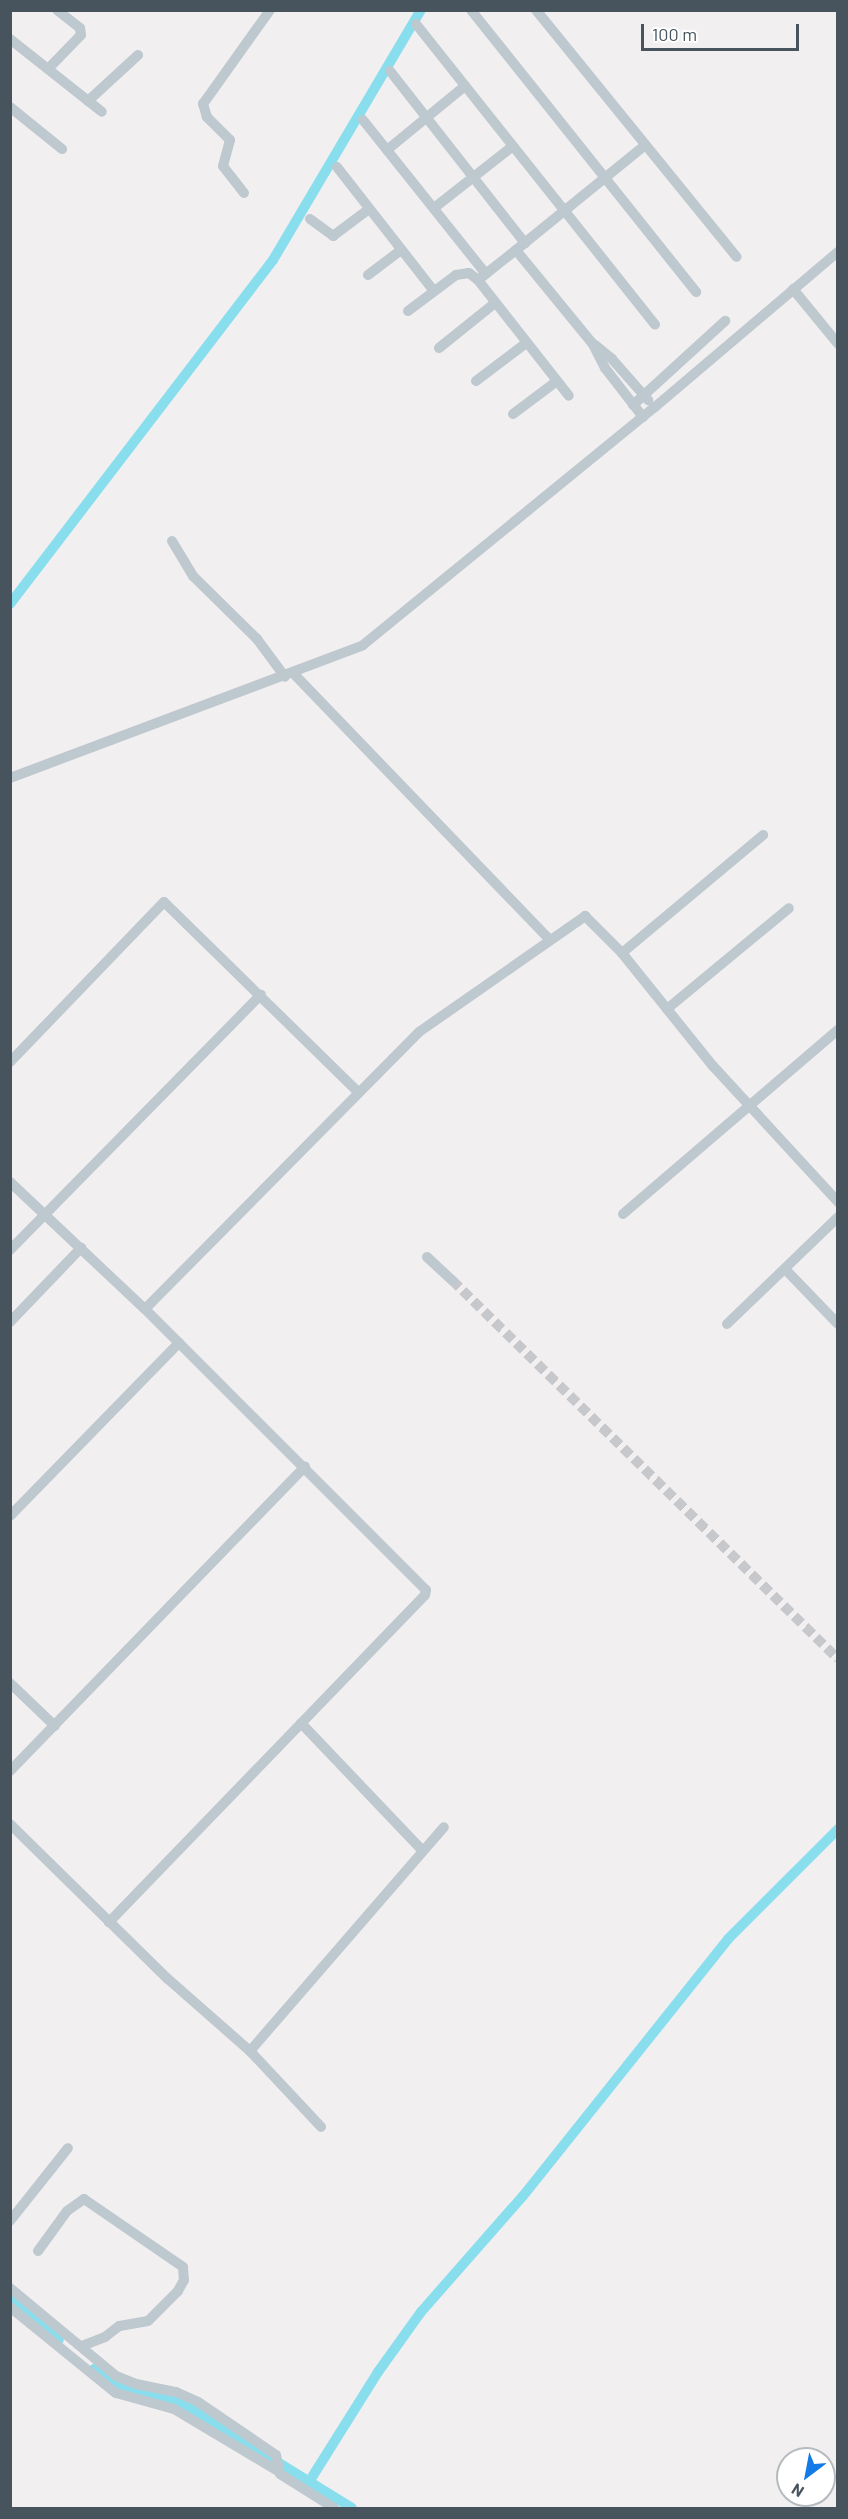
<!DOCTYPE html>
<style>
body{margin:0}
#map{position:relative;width:848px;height:2519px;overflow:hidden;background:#f2eff0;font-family:Barlow,sans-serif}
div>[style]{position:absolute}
.canal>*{height:10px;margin:-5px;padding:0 5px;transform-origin:5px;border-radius:5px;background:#89deee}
.minor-tunnel>*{height:10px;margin-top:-5px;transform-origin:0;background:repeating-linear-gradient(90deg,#c7c8cc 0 10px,transparent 0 15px)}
.minor>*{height:10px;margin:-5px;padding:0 5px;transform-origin:5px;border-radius:5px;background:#bdc8cf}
span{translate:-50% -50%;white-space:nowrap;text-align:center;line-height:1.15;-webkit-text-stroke:5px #fff;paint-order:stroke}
.frame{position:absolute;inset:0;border:12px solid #47545e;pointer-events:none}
.north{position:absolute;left:776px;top:2447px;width:60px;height:60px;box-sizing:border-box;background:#fff;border:2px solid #b5bbbf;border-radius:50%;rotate:212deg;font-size:16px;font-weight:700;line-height:24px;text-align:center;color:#47545e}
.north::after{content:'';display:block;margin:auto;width:21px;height:27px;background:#147ae7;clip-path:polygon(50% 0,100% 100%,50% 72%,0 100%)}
.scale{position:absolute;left:641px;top:24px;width:158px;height:27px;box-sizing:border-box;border:3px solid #47545e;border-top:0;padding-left:8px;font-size:18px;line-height:21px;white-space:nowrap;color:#47545e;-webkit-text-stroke:4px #fff;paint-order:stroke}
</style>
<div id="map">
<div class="canal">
<i style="left:10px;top:604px;width:433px;rotate:-52.6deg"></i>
<i style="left:273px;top:260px;width:291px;rotate:-59.4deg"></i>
<i style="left:10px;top:2300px;width:63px;rotate:39.2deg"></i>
<i style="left:94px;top:2369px;width:36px;rotate:34deg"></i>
<i style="left:124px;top:2389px;width:61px;rotate:14.3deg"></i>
<i style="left:183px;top:2404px;width:198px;rotate:31.6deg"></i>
<i style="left:309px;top:2482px;width:130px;rotate:-57.9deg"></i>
<i style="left:378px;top:2372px;width:74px;rotate:-54.4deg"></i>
<i style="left:421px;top:2312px;width:154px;rotate:-48.7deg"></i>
<i style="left:523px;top:2196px;width:329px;rotate:-51.4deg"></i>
<i style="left:728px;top:1939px;width:156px;rotate:-45deg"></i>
</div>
<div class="minor-tunnel">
<i style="left:452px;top:1280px;width:541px;rotate:44.48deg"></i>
</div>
<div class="minor">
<i style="left:471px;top:10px;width:361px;rotate:51.4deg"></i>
<i style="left:536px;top:10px;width:318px;rotate:50.9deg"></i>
<i style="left:416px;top:24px;width:384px;rotate:51.5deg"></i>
<i style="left:10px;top:39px;width:117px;rotate:38.4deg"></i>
<i style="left:48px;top:69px;width:47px;rotate:-45.9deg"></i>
<i style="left:81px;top:35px;width:7px;rotate:-98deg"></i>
<i style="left:80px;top:28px;width:29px;rotate:-142deg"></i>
<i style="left:390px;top:71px;width:219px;rotate:51.9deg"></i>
<i style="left:88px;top:101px;width:68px;rotate:-42.6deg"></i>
<i style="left:10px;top:107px;width:67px;rotate:38.9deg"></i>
<i style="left:363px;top:120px;width:197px;rotate:51.4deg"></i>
<i style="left:387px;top:150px;width:101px;rotate:-39.4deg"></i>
<i style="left:337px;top:167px;width:157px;rotate:52deg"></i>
<i style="left:244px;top:193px;width:34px;rotate:-128deg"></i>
<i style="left:223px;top:166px;width:27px;rotate:-75deg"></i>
<i style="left:230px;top:140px;width:33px;rotate:-135deg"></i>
<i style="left:207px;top:117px;width:14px;rotate:-107deg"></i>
<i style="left:203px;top:104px;width:115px;rotate:-54.5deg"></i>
<i style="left:434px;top:208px;width:100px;rotate:-38.1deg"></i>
<i style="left:310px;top:219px;width:29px;rotate:36deg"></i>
<i style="left:333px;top:236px;width:45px;rotate:-36.9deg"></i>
<i style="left:516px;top:250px;width:48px;rotate:141.7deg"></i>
<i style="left:478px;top:280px;width:147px;rotate:51.9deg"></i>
<i style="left:368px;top:275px;width:41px;rotate:-37.1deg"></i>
<i style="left:793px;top:289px;width:71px;rotate:50.7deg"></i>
<i style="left:408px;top:311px;width:60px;rotate:-36.9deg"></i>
<i style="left:456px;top:275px;width:13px;rotate:-9deg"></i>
<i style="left:469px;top:273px;width:11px;rotate:38deg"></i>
<i style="left:595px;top:345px;width:22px;rotate:39deg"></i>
<i style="left:612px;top:359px;width:55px;rotate:48.7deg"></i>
<i style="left:439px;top:348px;width:72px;rotate:-38.8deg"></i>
<i style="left:476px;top:381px;width:63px;rotate:-37.2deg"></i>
<i style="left:633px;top:405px;width:125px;rotate:-42.4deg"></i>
<i style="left:513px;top:414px;width:55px;rotate:-36.9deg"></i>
<i style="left:643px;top:417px;width:62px;rotate:-127.8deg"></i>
<i style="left:605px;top:368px;width:28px;rotate:-117deg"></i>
<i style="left:592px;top:343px;width:120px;rotate:-129.3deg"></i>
<i style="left:516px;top:250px;width:166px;rotate:-39.1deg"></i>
<i style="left:172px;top:541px;width:41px;rotate:59deg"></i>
<i style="left:193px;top:576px;width:90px;rotate:44.5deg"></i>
<i style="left:257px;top:639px;width:47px;rotate:53.6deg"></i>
<i style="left:294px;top:674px;width:369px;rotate:46.1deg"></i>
<i style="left:10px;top:778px;width:377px;rotate:-20.6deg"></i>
<i style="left:363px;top:645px;width:377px;rotate:-39.2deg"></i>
<i style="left:655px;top:407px;width:240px;rotate:-40.3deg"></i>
<i style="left:622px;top:953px;width:184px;rotate:-39.9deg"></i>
<i style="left:667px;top:1009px;width:158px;rotate:-39.6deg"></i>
<i style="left:10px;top:1062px;width:222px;rotate:-46.1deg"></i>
<i style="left:164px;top:902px;width:270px;rotate:44.4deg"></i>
<i style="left:10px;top:1182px;width:185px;rotate:43.3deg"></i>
<i style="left:145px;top:1309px;width:397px;rotate:45deg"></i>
<i style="left:426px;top:1590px;width:5px;rotate:101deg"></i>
<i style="left:425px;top:1595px;width:455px;rotate:134deg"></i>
<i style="left:623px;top:1214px;width:283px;rotate:-40.6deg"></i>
<i style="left:10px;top:1250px;width:358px;rotate:-45.5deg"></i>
<i style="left:427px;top:1257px;width:34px;rotate:43deg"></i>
<i style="left:785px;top:1269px;width:76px;rotate:46.1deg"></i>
<i style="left:145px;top:1309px;width:390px;rotate:-45.3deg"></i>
<i style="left:419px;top:1032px;width:203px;rotate:-34.9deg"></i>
<i style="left:585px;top:916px;width:52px;rotate:45deg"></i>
<i style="left:622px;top:953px;width:145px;rotate:51.2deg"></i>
<i style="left:713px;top:1066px;width:185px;rotate:47.4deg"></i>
<i style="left:10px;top:1322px;width:103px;rotate:-46.2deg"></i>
<i style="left:727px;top:1324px;width:154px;rotate:-43.9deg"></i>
<i style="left:10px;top:1516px;width:242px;rotate:-45.7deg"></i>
<i style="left:10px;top:1683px;width:62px;rotate:43.7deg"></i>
<i style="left:301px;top:1723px;width:175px;rotate:46.4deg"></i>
<i style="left:10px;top:1771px;width:424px;rotate:-45.9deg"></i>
<i style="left:10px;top:1824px;width:221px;rotate:44.5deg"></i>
<i style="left:168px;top:1979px;width:109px;rotate:41.3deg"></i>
<i style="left:250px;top:2051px;width:104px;rotate:46.9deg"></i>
<i style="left:250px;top:2051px;width:296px;rotate:-49.1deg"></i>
<i style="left:10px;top:2221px;width:93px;rotate:-51.5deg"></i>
<i style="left:38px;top:2251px;width:49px;rotate:-54.1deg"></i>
<i style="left:67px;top:2211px;width:21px;rotate:-35deg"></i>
<i style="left:84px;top:2199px;width:120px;rotate:34.5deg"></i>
<i style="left:183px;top:2267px;width:13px;rotate:86deg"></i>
<i style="left:184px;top:2280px;width:13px;rotate:119deg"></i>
<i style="left:178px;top:2291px;width:42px;rotate:135deg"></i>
<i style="left:148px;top:2321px;width:29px;rotate:170deg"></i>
<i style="left:119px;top:2326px;width:18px;rotate:142deg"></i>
<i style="left:105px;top:2337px;width:26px;rotate:159deg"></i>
<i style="left:10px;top:2288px;width:138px;rotate:39.7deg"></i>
<i style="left:116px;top:2376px;width:22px;rotate:22deg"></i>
<i style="left:136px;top:2384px;width:41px;rotate:11.3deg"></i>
<i style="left:176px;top:2392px;width:24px;rotate:24deg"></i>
<i style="left:198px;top:2402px;width:94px;rotate:34.2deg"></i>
<i style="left:276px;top:2455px;width:19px;rotate:78deg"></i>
<i style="left:280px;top:2474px;width:64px;rotate:32.2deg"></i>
<i style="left:10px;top:2307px;width:136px;rotate:39.1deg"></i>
<i style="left:116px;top:2393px;width:60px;rotate:15.4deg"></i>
<i style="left:174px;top:2409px;width:121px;rotate:30.8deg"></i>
</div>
<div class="frame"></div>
<div class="north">N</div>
<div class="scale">100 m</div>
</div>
